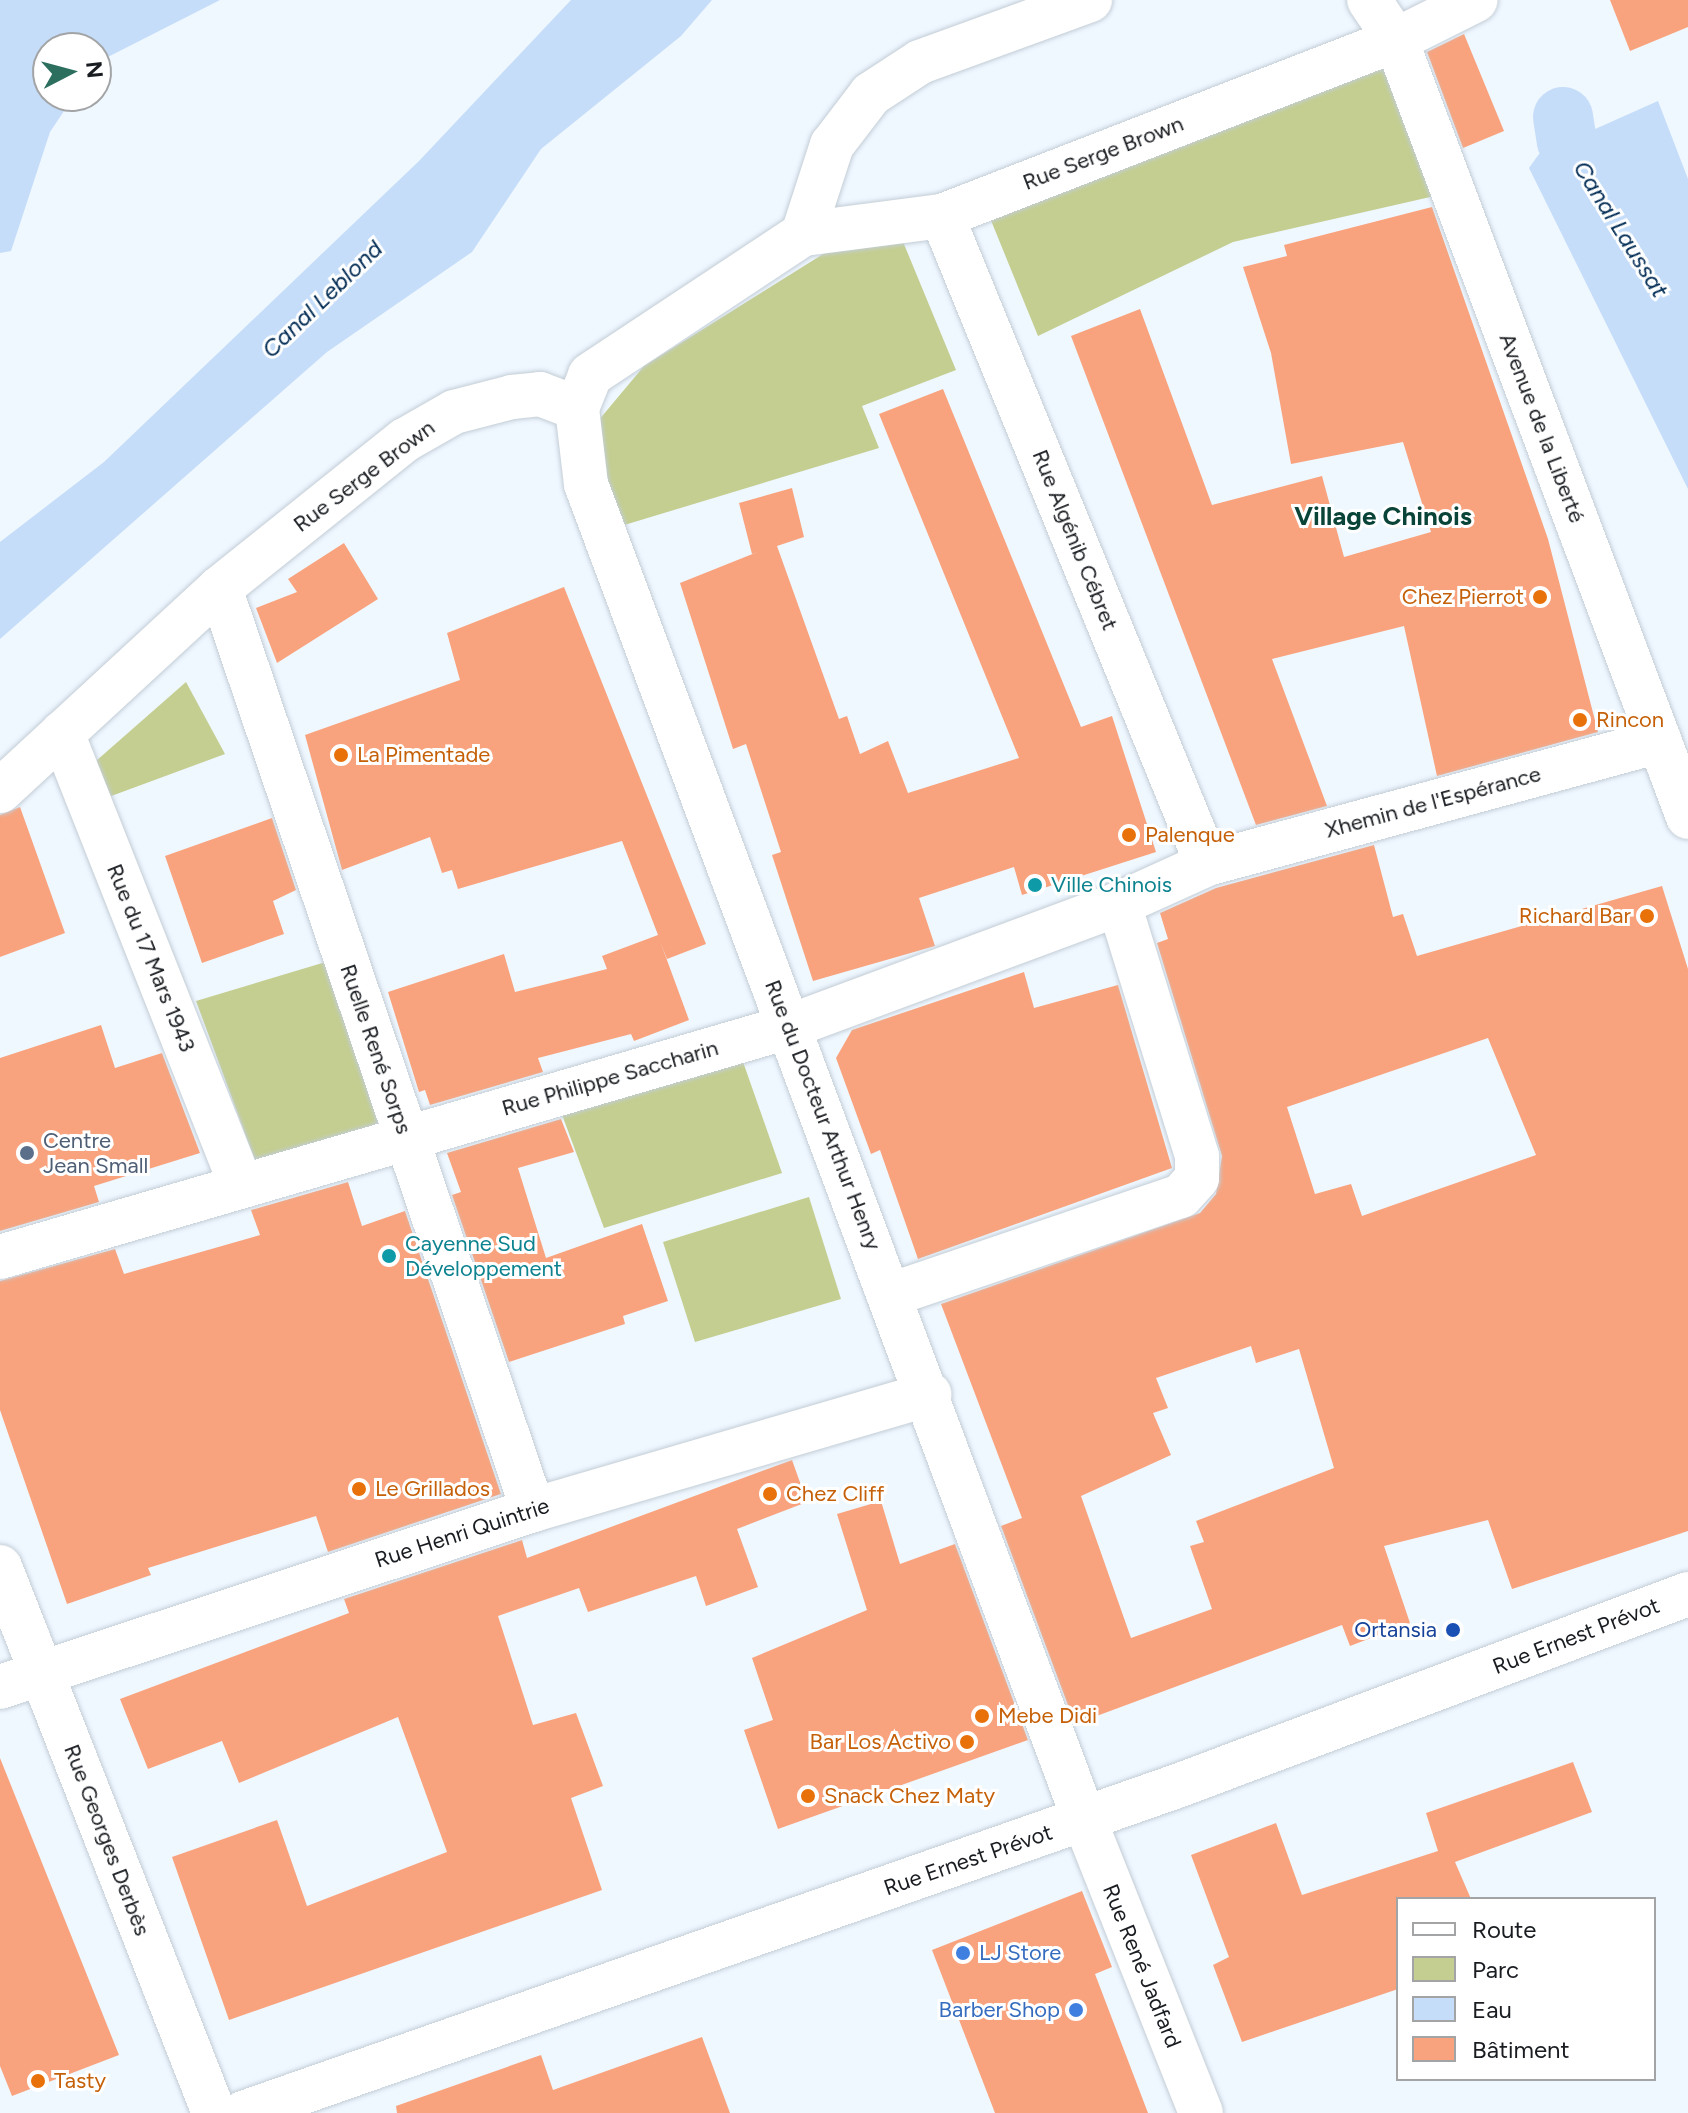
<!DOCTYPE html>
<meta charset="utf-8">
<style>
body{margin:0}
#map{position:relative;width:1688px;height:2113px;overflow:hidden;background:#eff7ff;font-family:Figtree,sans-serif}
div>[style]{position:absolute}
.green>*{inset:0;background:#c4ce90}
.water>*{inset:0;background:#c5ddf9}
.canal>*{height:60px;margin:-30px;padding:0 30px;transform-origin:30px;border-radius:30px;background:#c5ddf9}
.building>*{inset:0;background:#f8a37d}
.roads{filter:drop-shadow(0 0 2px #c3cdd6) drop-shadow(0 0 2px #c3cdd6)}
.street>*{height:44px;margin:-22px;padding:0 22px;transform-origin:22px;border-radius:22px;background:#fff}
.secondary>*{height:44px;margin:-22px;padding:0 22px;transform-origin:22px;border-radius:22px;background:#fff}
.dots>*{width:22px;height:22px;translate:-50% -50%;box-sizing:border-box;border:4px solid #fff;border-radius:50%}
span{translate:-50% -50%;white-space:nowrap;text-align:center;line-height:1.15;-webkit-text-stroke:6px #fff;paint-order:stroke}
.street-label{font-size:22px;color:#191c20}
.food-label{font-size:22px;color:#c56008}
.right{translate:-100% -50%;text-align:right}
.left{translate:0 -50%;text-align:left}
.culture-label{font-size:22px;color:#0d838f}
.service-label{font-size:22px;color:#4e5e75}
.transit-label{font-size:22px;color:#164399}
.shop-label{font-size:22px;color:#366cbe}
.water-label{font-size:24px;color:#002b54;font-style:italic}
.quarter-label{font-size:26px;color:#0a4438;font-weight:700}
.legend{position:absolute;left:1396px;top:1897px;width:260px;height:184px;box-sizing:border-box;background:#fff;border:2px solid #a3a4a6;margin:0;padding:10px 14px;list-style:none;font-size:24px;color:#191c20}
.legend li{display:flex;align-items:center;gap:16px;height:40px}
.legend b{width:40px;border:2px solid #a3a4a6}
.north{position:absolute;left:32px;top:32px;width:80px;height:80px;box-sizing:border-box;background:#fff;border:2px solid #a3a4a6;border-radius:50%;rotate:84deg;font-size:22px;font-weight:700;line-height:32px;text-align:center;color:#191c20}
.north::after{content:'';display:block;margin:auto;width:28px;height:36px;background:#2d6f5f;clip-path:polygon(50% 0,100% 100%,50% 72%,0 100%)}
</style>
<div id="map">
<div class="green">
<i style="clip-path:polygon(1392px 63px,1439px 195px,1233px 242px,1038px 336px,988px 213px)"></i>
<i style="clip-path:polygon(894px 220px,956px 370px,862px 406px,879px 448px,621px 526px,593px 427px,644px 366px,828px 251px)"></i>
<i style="clip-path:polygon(186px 682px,225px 754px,95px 802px,96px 761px)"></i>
<i style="clip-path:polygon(329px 961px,383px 1133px,259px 1171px,196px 1001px)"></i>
<i style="clip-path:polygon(742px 1059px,782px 1173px,604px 1228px,561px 1112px)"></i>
<i style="clip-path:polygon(809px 1197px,841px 1299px,695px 1342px,663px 1242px)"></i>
</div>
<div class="water">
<i style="clip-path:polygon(0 0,220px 0,96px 63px,96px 48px,48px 48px,48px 96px,74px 96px,50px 132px,11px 251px,0 253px)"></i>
<i style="clip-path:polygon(571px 0,712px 0,681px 36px,541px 149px,472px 252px,327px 352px,0 639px,0 542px,104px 462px,419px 161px)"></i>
<i style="clip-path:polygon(1658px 101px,1688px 179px,1688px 489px,1529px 168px,1539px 154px)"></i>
</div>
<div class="canal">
<i style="left:1563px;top:117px;width:24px;rotate:81deg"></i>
<i style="left:1567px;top:141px;width:231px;rotate:58.4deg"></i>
</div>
<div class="building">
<i style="clip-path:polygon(1610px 0,1688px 0,1688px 27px,1630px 51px)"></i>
<i style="clip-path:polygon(1464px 34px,1504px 131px,1463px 148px,1427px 52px)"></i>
<i style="clip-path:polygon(1432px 207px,1548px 539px,1598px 732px,1437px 776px,1404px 626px,1272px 659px,1327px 806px,1256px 825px,1071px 336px,1140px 309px,1212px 505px,1322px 476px,1344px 557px,1431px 532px,1403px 442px,1291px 464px,1271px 353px,1243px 267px,1287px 256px,1284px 245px)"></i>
<i style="clip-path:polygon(943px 389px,1081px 727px,1112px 716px,1156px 852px,1022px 895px,1014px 867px,919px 898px,935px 946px,813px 981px,772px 855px,781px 852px,746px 744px,733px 749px,680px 583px,760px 551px,752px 554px,739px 503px,792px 488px,804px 537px,777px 546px,839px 719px,847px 716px,860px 754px,888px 741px,908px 793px,1019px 758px,879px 414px)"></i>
<i style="clip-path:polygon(344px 543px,378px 599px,277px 663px,256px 608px,297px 592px,288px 579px)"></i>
<i style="clip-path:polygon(564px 587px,706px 944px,667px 959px,660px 941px,689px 1020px,634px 1041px,631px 1034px,538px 1058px,543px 1072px,430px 1105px,425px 1090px,419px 1092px,388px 992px,504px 954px,515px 992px,607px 969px,602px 956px,658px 935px,622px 841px,458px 889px,452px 870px,442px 873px,430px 837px,342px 870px,305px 735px,460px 680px,447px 633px)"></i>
<i style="clip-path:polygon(20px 807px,65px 933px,0 957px,0 815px)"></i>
<i style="clip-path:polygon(272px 818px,296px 890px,273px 901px,284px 934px,202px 963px,165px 856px)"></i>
<i style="clip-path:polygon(evenodd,1374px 845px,1393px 917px,1403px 914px,1417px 956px,1662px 886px,1688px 969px,1688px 1531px,1512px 1589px,1488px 1520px,1384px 1546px,1410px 1623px,1350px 1646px,1342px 1625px,1075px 1724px,1001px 1526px,1022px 1518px,941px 1304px,1200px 1213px,1216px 1194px,1222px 1156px,1157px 943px,1168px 939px,1160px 913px,1216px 888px,1374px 845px,1488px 1038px,1536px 1155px,1362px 1216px,1351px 1184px,1315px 1194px,1287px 1107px,1488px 1038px,1374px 845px,1251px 1346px,1256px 1363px,1299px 1349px,1334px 1468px,1196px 1521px,1204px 1542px,1190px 1546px,1212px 1609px,1131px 1638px,1081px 1496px,1171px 1455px,1153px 1413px,1168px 1408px,1156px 1378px,1251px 1346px)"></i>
<i style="clip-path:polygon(1024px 972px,1034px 1008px,1118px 985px,1172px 1168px,918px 1259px,880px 1150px,871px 1154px,836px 1058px,852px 1030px)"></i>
<i style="clip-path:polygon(101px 1025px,115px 1068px,162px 1053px,200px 1153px,94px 1186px,99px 1202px,0 1231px,0 1058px)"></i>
<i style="clip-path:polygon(561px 1119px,574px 1152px,518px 1168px,546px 1258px,642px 1224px,668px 1301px,623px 1316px,625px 1324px,509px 1362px,452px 1195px,461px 1192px,447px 1153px)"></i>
<i style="clip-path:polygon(348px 1182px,362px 1226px,405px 1211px,501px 1494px,328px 1552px,316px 1516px,148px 1568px,151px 1575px,67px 1604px,0 1410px,0 1281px,115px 1249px,124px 1274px,260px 1235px,251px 1210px)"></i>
<i style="clip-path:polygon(792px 1460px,807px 1502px,737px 1529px,758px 1587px,706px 1606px,696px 1576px,588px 1612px,579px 1588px,498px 1616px,533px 1725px,576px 1713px,603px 1786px,571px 1798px,602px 1890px,229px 2020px,172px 1857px,277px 1820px,307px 1906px,447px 1852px,398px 1717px,239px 1783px,222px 1741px,148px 1769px,120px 1699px,349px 1613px,344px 1599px,522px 1540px,527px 1558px)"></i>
<i style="clip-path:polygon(881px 1501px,900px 1564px,955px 1544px,1028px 1740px,778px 1829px,744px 1730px,773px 1720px,752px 1658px,867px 1610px,837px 1514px)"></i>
<i style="clip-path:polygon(0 1758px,119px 2055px,12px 2096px,0 2066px)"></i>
<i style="clip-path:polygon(1573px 1762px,1592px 1812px,1455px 1862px,1471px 1899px,1398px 1899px,1398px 1989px,1242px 2042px,1213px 1965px,1229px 1957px,1191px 1855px,1276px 1823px,1302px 1895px,1438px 1851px,1426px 1813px)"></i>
<i style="clip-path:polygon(1082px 1891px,1112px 1967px,1095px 1974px,1148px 2113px,995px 2113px,932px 1950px)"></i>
<i style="clip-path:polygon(702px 2037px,730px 2113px,397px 2113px,396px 2106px,541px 2055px,553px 2090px)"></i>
</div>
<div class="roads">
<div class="street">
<i style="left:1369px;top:0;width:48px;rotate:56deg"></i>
<i style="left:1396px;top:40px;width:830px;rotate:69.4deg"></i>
<i style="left:942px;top:216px;width:700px;rotate:67.76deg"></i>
<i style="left:803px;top:234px;width:94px;rotate:-72deg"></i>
<i style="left:832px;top:145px;width:64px;rotate:-52.6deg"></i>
<i style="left:871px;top:94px;width:59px;rotate:-33.1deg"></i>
<i style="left:920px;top:62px;width:181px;rotate:-20deg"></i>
<i style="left:220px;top:588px;width:974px;rotate:71.25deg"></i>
<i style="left:62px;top:733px;width:485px;rotate:68.4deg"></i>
<i style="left:0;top:791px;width:299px;rotate:-42.7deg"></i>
<i style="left:220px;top:588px;width:237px;rotate:-38.7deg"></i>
<i style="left:405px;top:440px;width:56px;rotate:-29.7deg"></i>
<i style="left:454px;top:412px;width:60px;rotate:-14.5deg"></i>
<i style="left:512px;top:397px;width:28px;rotate:-6deg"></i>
<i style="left:540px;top:394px;width:40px;rotate:21deg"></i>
<i style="left:0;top:1257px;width:821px;rotate:-16.27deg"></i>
<i style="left:788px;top:1027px;width:353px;rotate:-20.4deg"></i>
<i style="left:1119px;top:904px;width:97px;rotate:-24.4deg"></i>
<i style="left:1207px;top:864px;width:469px;rotate:-15.2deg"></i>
<i style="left:893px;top:1294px;width:304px;rotate:-18.8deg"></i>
<i style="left:1181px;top:1196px;width:24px;rotate:-48deg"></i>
<i style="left:1197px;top:1178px;width:22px;rotate:-90deg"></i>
<i style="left:1197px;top:1156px;width:264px;rotate:-107.2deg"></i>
<i style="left:0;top:1567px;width:586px;rotate:68.6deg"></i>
<i style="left:0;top:1687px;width:562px;rotate:-18.37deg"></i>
<i style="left:533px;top:1510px;width:413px;rotate:-16.3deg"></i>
<i style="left:1201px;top:2113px;width:316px;rotate:-111.7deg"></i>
<i style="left:1084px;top:1819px;width:1425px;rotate:-110.46deg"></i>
<i style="left:586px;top:484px;width:77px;rotate:-96.8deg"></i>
<i style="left:577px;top:408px;width:35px;rotate:-68deg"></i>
<i style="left:590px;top:375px;width:255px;rotate:-33.5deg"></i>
<i style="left:803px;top:234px;width:140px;rotate:-7.4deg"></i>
<i style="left:942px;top:216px;width:487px;rotate:-21.2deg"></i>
<i style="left:1396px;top:40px;width:89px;rotate:-26.6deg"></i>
</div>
<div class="secondary">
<i style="left:243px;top:2113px;width:993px;rotate:-19.29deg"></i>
<i style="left:1180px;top:1785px;width:543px;rotate:-20.61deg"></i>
</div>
</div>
<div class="dots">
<i style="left:1540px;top:597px;background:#e8710a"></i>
<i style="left:1580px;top:720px;background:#e8710a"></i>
<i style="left:341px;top:755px;background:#e8710a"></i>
<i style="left:1129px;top:835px;background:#e8710a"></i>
<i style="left:1035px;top:885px;background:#0f9aa8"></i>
<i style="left:1647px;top:916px;background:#e8710a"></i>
<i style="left:27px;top:1153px;background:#5c6f8a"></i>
<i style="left:389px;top:1256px;background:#0f9aa8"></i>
<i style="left:359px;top:1489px;background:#e8710a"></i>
<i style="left:770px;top:1494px;background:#e8710a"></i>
<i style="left:1453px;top:1630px;background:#1a4fb4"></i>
<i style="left:982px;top:1716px;background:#e8710a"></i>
<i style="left:967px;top:1742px;background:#e8710a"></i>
<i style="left:808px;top:1796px;background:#e8710a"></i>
<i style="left:963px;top:1953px;background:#3f7fe0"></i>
<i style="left:1076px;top:2010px;background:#3f7fe0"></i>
<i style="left:38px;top:2081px;background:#e8710a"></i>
</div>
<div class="street-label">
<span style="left:1103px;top:153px;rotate:-21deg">Rue Serge Brown</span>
<span style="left:1542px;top:428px;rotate:69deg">Avenue de la Liberté</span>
<span style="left:364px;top:476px;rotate:-37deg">Rue Serge Brown</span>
<span style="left:1075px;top:540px;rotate:68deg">Rue Algénib Cébret</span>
<span style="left:1433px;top:802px;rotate:-15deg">Xhemin de l'Espérance</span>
<span style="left:151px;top:958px;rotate:68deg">Rue du 17 Mars 1943</span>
<span style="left:376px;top:1049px;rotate:71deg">Ruelle René Sorps</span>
<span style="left:610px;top:1078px;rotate:-16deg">Rue Philippe Saccharin</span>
<span style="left:823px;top:1115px;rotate:69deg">Rue du Docteur Arthur Henry</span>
<span style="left:462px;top:1533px;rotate:-18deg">Rue Henri Quintrie</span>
<span style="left:1576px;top:1636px;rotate:-21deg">Rue Ernest Prévot</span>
<span style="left:107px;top:1840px;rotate:69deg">Rue Georges Derbès</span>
<span style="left:968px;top:1860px;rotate:-19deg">Rue Ernest Prévot</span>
<span style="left:1142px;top:1966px;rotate:68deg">Rue René Jadfard</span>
</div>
<div class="food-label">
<span class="right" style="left:1524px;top:597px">Chez Pierrot</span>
<span class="left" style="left:1596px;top:720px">Rincon</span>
<span class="left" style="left:357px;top:755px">La Pimentade</span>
<span class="left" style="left:1145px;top:835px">Palenque</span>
<span class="right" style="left:1631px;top:916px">Richard Bar</span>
<span class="left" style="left:375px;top:1489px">Le Grillados</span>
<span class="left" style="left:786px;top:1494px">Chez Cliff</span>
<span class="left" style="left:998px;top:1716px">Mebe Didi</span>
<span class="right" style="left:951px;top:1742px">Bar Los Activo</span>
<span class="left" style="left:824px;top:1796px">Snack Chez Maty</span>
<span class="left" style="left:54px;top:2081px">Tasty</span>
</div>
<div class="culture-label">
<span class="left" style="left:1051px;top:885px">Ville Chinois</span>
<span class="left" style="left:405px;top:1256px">Cayenne Sud<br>Développement</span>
</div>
<div class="service-label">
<span class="left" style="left:43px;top:1153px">Centre<br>Jean Small</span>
</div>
<div class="transit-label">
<span class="right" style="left:1437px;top:1630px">Ortansia</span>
</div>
<div class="shop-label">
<span class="left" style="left:979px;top:1953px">LJ Store</span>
<span class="right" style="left:1060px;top:2010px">Barber Shop</span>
</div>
<div class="water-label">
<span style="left:1621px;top:229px;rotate:58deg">Canal Laussat</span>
<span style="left:322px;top:299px;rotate:-44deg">Canal Leblond</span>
</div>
<div class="quarter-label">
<span style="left:1383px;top:517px">Village Chinois</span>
</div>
<ul class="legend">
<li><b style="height:10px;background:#fff"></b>Route</li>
<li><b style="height:22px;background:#c4ce90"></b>Parc</li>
<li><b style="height:22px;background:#c5ddf9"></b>Eau</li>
<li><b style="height:22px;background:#f8a37d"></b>Bâtiment</li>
</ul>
<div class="north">N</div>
</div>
